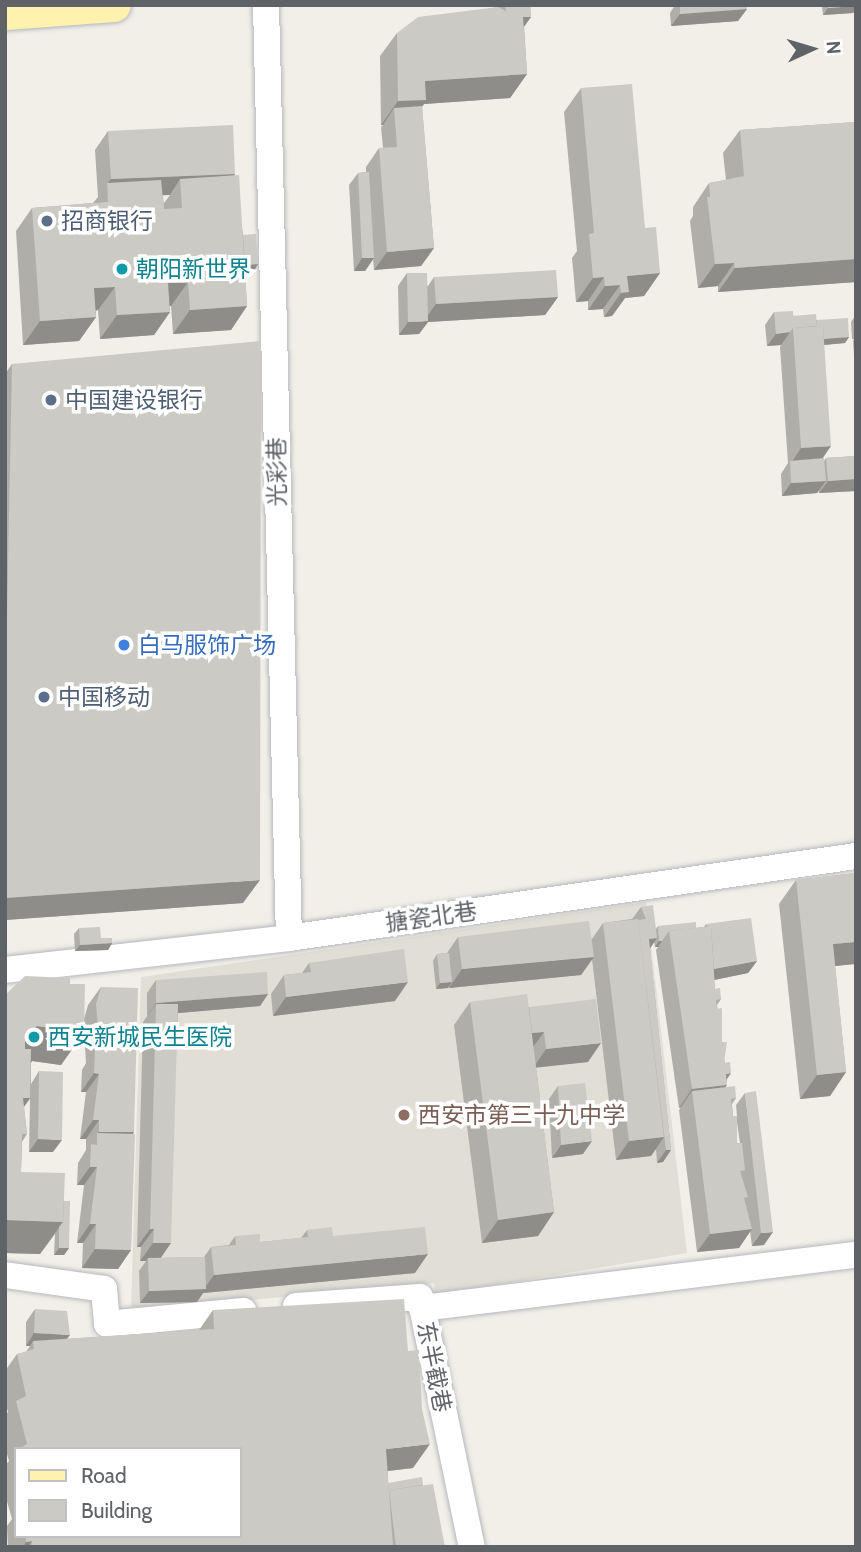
<!DOCTYPE html>
<meta charset="utf-8">
<style>
body{margin:0}
#map{position:relative;width:861px;height:1552px;overflow:hidden;background:#f1efe8;font-family:Cabin,"Noto Sans SC",sans-serif}
div>[style]{position:absolute}
.education>*{inset:0;background:#e1ded6}
.roads{filter:drop-shadow(0 0 2px #b5b8bc) drop-shadow(0 0 2px #b5b8bc)}
.minor>*{height:26px;margin:-13px;padding:0 13px;transform-origin:13px;border-radius:13px;background:#fff}
.major>*{height:33px;margin:-16.5px;padding:0 16.5px;transform-origin:16.5px;border-radius:16.5px;background:#fff2af}
.wall>*{inset:0;background:#afaea9}
.shaded-wall>*{inset:0;background:#8f8d8a}
.building>*{inset:0;background:#cccac5}
.dots>*{width:19px;height:19px;translate:-50% -50%;box-sizing:border-box;border:4px solid #fff;border-radius:50%}
span{translate:-50% -50%;white-space:nowrap;text-align:center;line-height:1.15;-webkit-text-stroke:7px #fff;paint-order:stroke}
.service-label{font-size:23px;color:#4e5e75}
.left{translate:0 -50%;text-align:left}
.culture-label{font-size:23px;color:#0d838f}
.street-label{font-size:23px;color:#5f6368}
.shop-label{font-size:23px;color:#366cbe}
.education-label{font-size:23px;color:#785e54}
.frame{position:absolute;inset:0;border:7px solid #5f6368;pointer-events:none}
.legend{position:absolute;left:14px;top:1447px;width:228px;height:91px;box-sizing:border-box;background:#fff;border:2px solid #bfc1c3;margin:0;padding:9px 12px;list-style:none;font-size:21px;color:#5f6368}
.legend li{display:flex;align-items:center;gap:14px;height:35px}
.legend b{width:35px;border:2px solid #bfc1c3}
.north{position:absolute;left:777px;top:14px;width:70px;height:70px;-webkit-text-stroke:5px #fff;paint-order:stroke;rotate:86deg;font-size:19px;font-weight:700;line-height:28px;text-align:center;color:#5f6368}
.north::after{content:'';display:block;margin:auto;width:24px;height:32px;background:#5f6368;clip-path:polygon(50% 0,100% 100%,50% 72%,0 100%)}
</style>
<div id="map">
<div class="education">
<i style="clip-path:polygon(646px 902px,687px 1253px,435px 1295px,434px 1283px,131px 1311px,141px 977px)"></i>
</div>
<div class="roads">
<div class="minor">
<i style="left:266px;top:5px;width:933px;rotate:88.59deg"></i>
<i style="left:5px;top:970px;width:286px;rotate:-6.4deg"></i>
<i style="left:289px;top:938px;width:573px;rotate:-8.23deg"></i>
<i style="left:5px;top:1275px;width:100px;rotate:8deg"></i>
<i style="left:104px;top:1289px;width:35px;rotate:85deg"></i>
<i style="left:107px;top:1324px;width:137px;rotate:-5.5deg"></i>
<i style="left:296px;top:1306px;width:124px;rotate:-4.2deg"></i>
<i style="left:420px;top:1297px;width:255px;rotate:78.3deg"></i>
<i style="left:422px;top:1308px;width:437px;rotate:-7deg"></i>
</div>
<div class="major">
<i style="left:5px;top:13px;width:109px;rotate:-4.2deg"></i>
</div>
</div>
<div class="wall">
<i style="clip-path:polygon(497px 5px,530px 5px,531px 17px,524px 26px,527px 74px,510px 98px,424px 104px,422px 107px,434px 248px,421px 266px,374px 270px,373px 259px,365px 271px,354px 271px,349px 185px,358px 173px,366px 172px,366px 167px,379px 148px,383px 148px,381px 127px,383px 125px,381px 125px,380px 56px,397px 33px,495px 8px)"></i>
<i style="clip-path:polygon(675px 5px,747px 5px,747px 9px,738px 21px,671px 26px,670px 13px)"></i>
<i style="clip-path:polygon(822px 5px,856px 5px,856px 9px,853px 13px,823px 15px)"></i>
<i style="clip-path:polygon(581px 88px,645px 228px,660px 273px,644px 296px,625px 298px,612px 316px,604px 317px,603px 309px,588px 310px,588px 301px,576px 302px,572px 258px,577px 251px,564px 112px)"></i>
<i style="clip-path:polygon(856px 122px,856px 282px,718px 292px,718px 286px,698px 288px,690px 221px,693px 216px,693px 207px,709px 183px,726px 180px,723px 153px,740px 130px)"></i>
<i style="clip-path:polygon(evenodd,108px 131px,235px 174px,234px 176px,243px 235px,258px 264px,254px 271px,245px 272px,247px 306px,231px 330px,173px 334px,171px 306px,170px 306px,170px 312px,154px 335px,100px 339px,98px 310px,96px 311px,96px 317px,79px 341px,23px 345px,16px 231px,32px 208px,93px 203px,98px 197px,95px 150px,108px 131px,163px 195px,170px 195px,164px 203px,164px 209px,163px 195px)"></i>
<i style="clip-path:polygon(407px 273px,428px 286px,434px 277px,558px 297px,545px 315px,428px 322px,419px 334px,399px 335px,398px 286px)"></i>
<i style="clip-path:polygon(774px 312px,817px 320px,849px 337px,845px 343px,824px 345px,823px 459px,824px 461px,826px 458px,856px 456px,856px 491px,819px 493px,819px 491px,817px 493px,782px 496px,781px 474px,788px 463px,780px 347px,781px 345px,767px 346px,765px 325px)"></i>
<i style="clip-path:polygon(855px 316px,856px 384px,853px 341px,854px 339px,852px 339px,851px 322px)"></i>
<i style="clip-path:polygon(12px 364px,243px 903px,5px 920px,5px 374px)"></i>
<i style="clip-path:polygon(856px 873px,856px 962px,855px 964px,835px 966px,846px 1072px,830px 1096px,800px 1099px,779px 904px,796px 880px)"></i>
<i style="clip-path:polygon(evenodd,641px 907px,656px 929px,658px 926px,696px 928px,704px 927px,706px 924px,757px 961px,748px 973px,714px 980px,715px 989px,721px 999px,717px 1005px,727px 1080px,725px 1087px,736px 1098px,732px 1104px,733px 1116px,737px 1116px,736px 1105px,745px 1093px,764px 1245px,752px 1246px,750px 1231px,739px 1248px,697px 1252px,679px 1110px,681px 1107px,679px 1108px,656px 950px,658px 947px,655px 947px,654px 942px,650px 949px,671px 1150px,663px 1162px,657px 1163px,656px 1149px,651px 1156px,616px 1160px,592px 959px,581px 975px,449px 988px,449px 986px,448px 988px,436px 989px,433px 961px,437px 954px,447px 953px,458px 937px,592px 939px,603px 923px,632px 919px,641px 907px,737px 1122px,740px 1143px,737px 1143px,737px 1122px)"></i>
<i style="clip-path:polygon(79px 928px,112px 943px,108px 950px,75px 951px,74px 934px)"></i>
<i style="clip-path:polygon(309px 963px,395px 1001px,273px 1016px,271px 994px,284px 975px,302px 973px)"></i>
<i style="clip-path:polygon(156px 980px,268px 994px,260px 1006px,178px 1013px,161px 1258px,204px 1257px,211px 1247px,229px 1245px,235px 1236px,260px 1242px,301px 1238px,307px 1230px,333px 1236px,415px 1273px,203px 1293px,197px 1302px,140px 1303px,139px 1271px,146px 1261px,140px 1261px,141px 1247px,137px 1247px,143px 1022px,148px 1015px,147px 1016px,147px 993px)"></i>
<i style="clip-path:polygon(70px 984px,84px 1019px,88px 1005px,101px 987px,134px 1132px,133px 1134px,131px 1250px,118px 1269px,82px 1268px,83px 1243px,77px 1243px,84px 1185px,77px 1185px,78px 1163px,86px 1150px,86px 1139px,80px 1139px,86px 1092px,81px 1092px,82px 1070px,86px 1063px,84px 1031px,61px 1065px,32px 1061px,31px 1063px,31px 1084px,39px 1071px,53px 1152px,29px 1152px,30px 1099px,24px 1107px,27px 1134px,22px 1142px,21px 1172px,64px 1201px,69px 1248px,64px 1255px,54px 1255px,55px 1234px,40px 1254px,5px 1253px,5px 995px)"></i>
<i style="clip-path:polygon(470px 1002px,529px 1007px,588px 1062px,536px 1067px,554px 1212px,538px 1236px,482px 1243px,454px 1025px)"></i>
<i style="clip-path:polygon(558px 1086px,583px 1154px,552px 1158px,549px 1099px)"></i>
<i style="clip-path:polygon(evenodd,35px 1309px,67px 1339px,199px 1330px,213px 1310px,413px 1468px,388px 1471px,388px 1483px,423px 1485px,445px 1547px,8px 1547px,7px 1526px,12px 1519px,5px 1494px,5px 1466px,9px 1461px,5px 1447px,5px 1416px,8px 1412px,5px 1400px,5px 1371px,17px 1354px,26px 1352px,30px 1346px,26px 1346px,26px 1322px,35px 1309px,16px 1449px,240px 1449px,240px 1536px,16px 1536px,16px 1449px)"></i>
</div>
<div class="shaded-wall">
<i style="clip-path:polygon(856px 6px,856px 9px,853px 13px,823px 15px,828px 8px)"></i>
<i style="clip-path:polygon(747px 9px,738px 21px,671px 26px,680px 14px)"></i>
<i style="clip-path:polygon(523px 17px,531px 17px,514px 41px)"></i>
<i style="clip-path:polygon(527px 74px,510px 98px,424px 104px,410px 124px,394px 108px,383px 125px,381px 125px,398px 101px,425px 81px)"></i>
<i style="clip-path:polygon(235px 174px,222px 192px,180px 179px,170px 195px,108px 197px,107px 184px,111px 179px)"></i>
<i style="clip-path:polygon(434px 248px,421px 266px,374px 270px,387px 252px)"></i>
<i style="clip-path:polygon(362px 258px,374px 258px,365px 271px,354px 271px)"></i>
<i style="clip-path:polygon(856px 259px,856px 282px,718px 292px,735px 268px)"></i>
<i style="clip-path:polygon(734px 263px,718px 286px,698px 288px,715px 264px)"></i>
<i style="clip-path:polygon(258px 264px,254px 271px,236px 272px,240px 266px)"></i>
<i style="clip-path:polygon(660px 273px,644px 296px,625px 298px,612px 316px,604px 317px,621px 293px,627px 276px)"></i>
<i style="clip-path:polygon(604px 277px,588px 301px,576px 302px,593px 278px)"></i>
<i style="clip-path:polygon(188px 282px,171px 306px,152px 307px,168px 283px)"></i>
<i style="clip-path:polygon(620px 285px,603px 309px,588px 310px,605px 286px)"></i>
<i style="clip-path:polygon(115px 287px,98px 310px,77px 312px,94px 288px)"></i>
<i style="clip-path:polygon(558px 297px,545px 315px,428px 322px,419px 334px,399px 335px,408px 322px,423px 322px,436px 304px)"></i>
<i style="clip-path:polygon(247px 306px,231px 330px,173px 334px,190px 310px)"></i>
<i style="clip-path:polygon(170px 312px,154px 335px,100px 339px,117px 315px)"></i>
<i style="clip-path:polygon(96px 317px,79px 341px,23px 345px,40px 321px)"></i>
<i style="clip-path:polygon(790px 332px,781px 345px,767px 346px,776px 334px)"></i>
<i style="clip-path:polygon(849px 337px,845px 343px,811px 346px,816px 339px)"></i>
<i style="clip-path:polygon(831px 446px,818px 465px,790px 465px,801px 448px)"></i>
<i style="clip-path:polygon(856px 479px,856px 491px,819px 493px,828px 481px)"></i>
<i style="clip-path:polygon(826px 481px,817px 493px,782px 496px,791px 483px)"></i>
<i style="clip-path:polygon(260px 880px,243px 903px,5px 920px,5px 898px)"></i>
<i style="clip-path:polygon(657px 938px,648px 951px,649px 939px)"></i>
<i style="clip-path:polygon(659px 941px,662px 941px,658px 947px,655px 947px)"></i>
<i style="clip-path:polygon(856px 942px,856px 962px,855px 964px,816px 968px,833px 944px)"></i>
<i style="clip-path:polygon(112px 943px,108px 950px,75px 951px,80px 945px)"></i>
<i style="clip-path:polygon(594px 957px,581px 975px,449px 988px,462px 969px)"></i>
<i style="clip-path:polygon(757px 961px,748px 973px,704px 982px,713px 969px)"></i>
<i style="clip-path:polygon(408px 982px,395px 1001px,273px 1016px,286px 997px)"></i>
<i style="clip-path:polygon(452px 982px,448px 988px,436px 989px,440px 983px)"></i>
<i style="clip-path:polygon(268px 994px,260px 1006px,156px 1015px,156px 1004px,147px 1016px,156px 1003px)"></i>
<i style="clip-path:polygon(37px 1026px,84px 1033px,61px 1065px,32px 1061px,30px 1064px,16px 1063px,25px 1039px)"></i>
<i style="clip-path:polygon(544px 1032px,531px 1050px,529px 1033px)"></i>
<i style="clip-path:polygon(601px 1043px,588px 1062px,533px 1068px,546px 1049px)"></i>
<i style="clip-path:polygon(846px 1072px,830px 1096px,800px 1099px,817px 1075px)"></i>
<i style="clip-path:polygon(94px 1073px,99px 1074px,86px 1092px,81px 1092px)"></i>
<i style="clip-path:polygon(731px 1073px,723px 1085px,727px 1085px,714px 1103px,692px 1091px,681px 1107px,679px 1108px,692px 1089px,726px 1074px)"></i>
<i style="clip-path:polygon(23px 1098px,30px 1098px,7px 1131px)"></i>
<i style="clip-path:polygon(93px 1120px,99px 1120px,86px 1139px,80px 1139px)"></i>
<i style="clip-path:polygon(99px 1132px,134px 1132px,121px 1151px,97px 1145px,97px 1133px)"></i>
<i style="clip-path:polygon(664px 1137px,651px 1156px,616px 1160px,629px 1141px)"></i>
<i style="clip-path:polygon(38px 1139px,62px 1140px,53px 1152px,29px 1152px)"></i>
<i style="clip-path:polygon(592px 1141px,583px 1154px,552px 1158px,561px 1145px)"></i>
<i style="clip-path:polygon(666px 1150px,671px 1150px,663px 1162px,657px 1163px)"></i>
<i style="clip-path:polygon(90px 1167px,97px 1167px,84px 1185px,77px 1185px)"></i>
<i style="clip-path:polygon(554px 1212px,538px 1236px,482px 1243px,498px 1220px)"></i>
<i style="clip-path:polygon(5px 1220px,63px 1222px,40px 1254px,5px 1253px)"></i>
<i style="clip-path:polygon(90px 1224px,96px 1224px,83px 1243px,77px 1243px)"></i>
<i style="clip-path:polygon(150px 1229px,154px 1229px,141px 1247px,137px 1247px)"></i>
<i style="clip-path:polygon(752px 1229px,739px 1248px,697px 1252px,710px 1234px)"></i>
<i style="clip-path:polygon(773px 1232px,764px 1245px,752px 1246px,761px 1233px)"></i>
<i style="clip-path:polygon(153px 1243px,171px 1243px,158px 1262px,148px 1258px,146px 1261px,140px 1261px)"></i>
<i style="clip-path:polygon(59px 1248px,69px 1248px,64px 1255px,54px 1255px)"></i>
<i style="clip-path:polygon(95px 1249px,131px 1250px,118px 1269px,82px 1268px)"></i>
<i style="clip-path:polygon(428px 1254px,415px 1273px,203px 1293px,197px 1302px,140px 1303px,149px 1291px,204px 1289px,214px 1275px)"></i>
<i style="clip-path:polygon(34px 1333px,70px 1335px,61px 1347px,33px 1341px,30px 1346px,26px 1346px)"></i>
<i style="clip-path:polygon(430px 1444px,413px 1468px,370px 1473px,386px 1449px)"></i>
<i style="clip-path:polygon(32px 1541px,28px 1547px,23px 1547px,26px 1542px)"></i>
</div>
<div class="building">
<i style="clip-path:polygon(505px 5px,530px 5px,531px 17px,523px 17px,527px 74px,425px 81px,426px 100px,398px 101px,397px 33px,418px 17px,498px 7px,506px 11px)"></i>
<i style="clip-path:polygon(680px 5px,747px 5px,747px 9px,680px 14px)"></i>
<i style="clip-path:polygon(827px 5px,856px 5px,856px 6px,828px 8px)"></i>
<i style="clip-path:polygon(632px 84px,645px 228px,656px 227px,660px 273px,627px 276px,629px 292px,621px 293px,620px 285px,605px 286px,604px 277px,593px 278px,589px 234px,594px 233px,581px 88px)"></i>
<i style="clip-path:polygon(422px 106px,434px 248px,387px 252px,379px 148px,397px 147px,394px 108px)"></i>
<i style="clip-path:polygon(856px 122px,856px 259px,735px 268px,734px 263px,715px 264px,707px 197px,710px 197px,709px 183px,744px 176px,740px 130px)"></i>
<i style="clip-path:polygon(233px 125px,235px 174px,111px 179px,108px 131px)"></i>
<i style="clip-path:polygon(369px 172px,374px 258px,362px 258px,358px 173px)"></i>
<i style="clip-path:polygon(239px 175px,247px 306px,190px 310px,188px 282px,168px 283px,170px 312px,117px 315px,115px 287px,94px 288px,96px 317px,40px 321px,32px 208px,108px 202px,107px 183px,161px 180px,164px 209px,182px 208px,180px 179px)"></i>
<i style="clip-path:polygon(256px 234px,258px 264px,245px 265px,243px 235px)"></i>
<i style="clip-path:polygon(556px 270px,558px 297px,436px 304px,434px 277px)"></i>
<i style="clip-path:polygon(407px 273px,427px 273px,428px 321px,408px 322px)"></i>
<i style="clip-path:polygon(793px 311px,793px 316px,816px 314px,817px 326px,793px 328px,790px 332px,776px 334px,774px 312px)"></i>
<i style="clip-path:polygon(848px 318px,849px 337px,824px 339px,823px 326px,817px 327px,817px 320px)"></i>
<i style="clip-path:polygon(823px 326px,831px 446px,801px 448px,793px 328px)"></i>
<i style="clip-path:polygon(261px 341px,260px 880px,5px 898px,5px 715px,12px 364px)"></i>
<i style="clip-path:polygon(856px 456px,856px 479px,828px 481px,826px 458px)"></i>
<i style="clip-path:polygon(824px 458px,826px 481px,791px 483px,790px 461px)"></i>
<i style="clip-path:polygon(856px 873px,856px 942px,833px 944px,846px 1072px,817px 1075px,796px 880px)"></i>
<i style="clip-path:polygon(653px 905px,657px 938px,649px 939px,671px 1150px,666px 1150px,638px 920px,646px 919px,641px 907px)"></i>
<i style="clip-path:polygon(751px 918px,757px 961px,714px 969px,711px 926px,707px 926px,706px 924px)"></i>
<i style="clip-path:polygon(638px 919px,664px 1137px,629px 1141px,603px 923px)"></i>
<i style="clip-path:polygon(589px 921px,594px 957px,462px 969px,458px 937px)"></i>
<i style="clip-path:polygon(696px 922px,696px 928px,669px 931px,662px 941px,659px 941px,658px 926px)"></i>
<i style="clip-path:polygon(711px 926px,715px 989px,720px 988px,721px 999px,716px 1000px,717px 1009px,722px 1008px,722px 1042px,727px 1042px,724px 1063px,730px 1062px,731px 1073px,726px 1074px,727px 1085px,692px 1089px,669px 931px)"></i>
<i style="clip-path:polygon(100px 927px,101px 938px,112px 938px,112px 943px,80px 945px,79px 928px)"></i>
<i style="clip-path:polygon(404px 949px,408px 982px,286px 997px,284px 975px,311px 972px,309px 963px)"></i>
<i style="clip-path:polygon(449px 953px,452px 982px,440px 983px,437px 954px)"></i>
<i style="clip-path:polygon(267px 972px,268px 994px,156px 1003px,156px 980px)"></i>
<i style="clip-path:polygon(25px 976px,70px 978px,70px 984px,85px 984px,84px 1033px,37px 1026px,25px 1039px,25px 1049px,31px 1049px,30px 1098px,23px 1098px,27px 1134px,22px 1134px,21px 1172px,65px 1173px,63px 1222px,5px 1220px,5px 995px)"></i>
<i style="clip-path:polygon(101px 987px,138px 988px,134px 1132px,99px 1132px,99px 1120px,93px 1120px,99px 1074px,94px 1073px,95px 1051px,100px 1051px,96px 1004px)"></i>
<i style="clip-path:polygon(527px 994px,554px 1212px,498px 1220px,470px 1002px)"></i>
<i style="clip-path:polygon(596px 999px,601px 1043px,546px 1049px,544px 1032px,532px 1033px,529px 1007px)"></i>
<i style="clip-path:polygon(156px 1004px,178px 1004px,171px 1243px,153px 1243px,154px 1229px,150px 1229px)"></i>
<i style="clip-path:polygon(39px 1071px,63px 1072px,62px 1140px,38px 1139px)"></i>
<i style="clip-path:polygon(585px 1083px,592px 1141px,561px 1145px,558px 1086px)"></i>
<i style="clip-path:polygon(735px 1086px,736px 1098px,731px 1099px,733px 1116px,737px 1116px,737px 1143px,742px 1143px,745px 1170px,740px 1171px,748px 1197px,744px 1198px,752px 1229px,710px 1234px,692px 1091px)"></i>
<i style="clip-path:polygon(756px 1091px,773px 1232px,761px 1233px,745px 1093px)"></i>
<i style="clip-path:polygon(97px 1133px,135px 1134px,131px 1250px,95px 1249px,96px 1224px,90px 1224px,97px 1167px,90px 1167px,91px 1144px,97px 1145px)"></i>
<i style="clip-path:polygon(64px 1201px,70px 1201px,69px 1248px,59px 1248px,59px 1227px,63px 1222px)"></i>
<i style="clip-path:polygon(332px 1227px,333px 1236px,425px 1227px,428px 1254px,214px 1275px,211px 1247px,236px 1245px,235px 1236px,260px 1234px,260px 1242px,308px 1237px,307px 1230px)"></i>
<i style="clip-path:polygon(205px 1257px,206px 1289px,149px 1291px,148px 1258px)"></i>
<i style="clip-path:polygon(404px 1299px,408px 1351px,419px 1350px,422px 1409px,430px 1444px,386px 1449px,393px 1547px,31px 1547px,32px 1541px,26px 1542px,26px 1536px,240px 1536px,240px 1449px,19px 1449px,27px 1444px,16px 1401px,26px 1396px,17px 1354px,34px 1349px,33px 1341px,214px 1329px,213px 1310px)"></i>
<i style="clip-path:polygon(35px 1309px,67px 1311px,70px 1335px,34px 1333px)"></i>
<i style="clip-path:polygon(422px 1477px,423px 1485px,389px 1490px,388px 1483px)"></i>
<i style="clip-path:polygon(433px 1484px,445px 1547px,396px 1547px,389px 1490px)"></i>
</div>
<div class="dots">
<i style="left:47px;top:221px;background:#5c6f8a"></i>
<i style="left:122px;top:269px;background:#0f9aa8"></i>
<i style="left:51px;top:400px;background:#5c6f8a"></i>
<i style="left:124px;top:645px;background:#3f7fe0"></i>
<i style="left:44px;top:697px;background:#5c6f8a"></i>
<i style="left:34px;top:1037px;background:#0f9aa8"></i>
<i style="left:404px;top:1115px;background:#8d6e63"></i>
</div>
<div class="service-label">
<span class="left" style="left:61px;top:221px">招商银行</span>
<span class="left" style="left:65px;top:400px">中国建设银行</span>
<span class="left" style="left:58px;top:697px">中国移动</span>
</div>
<div class="culture-label">
<span class="left" style="left:136px;top:269px">朝阳新世界</span>
<span class="left" style="left:48px;top:1037px">西安新城民生医院</span>
</div>
<div class="street-label">
<span style="left:277px;top:472px;rotate:-91deg">光彩巷</span>
<span style="left:431px;top:917px;rotate:-8deg">搪瓷北巷</span>
<span style="left:434px;top:1367px;rotate:79deg">东半截巷</span>
</div>
<div class="shop-label">
<span class="left" style="left:138px;top:645px">白马服饰广场</span>
</div>
<div class="education-label">
<span class="left" style="left:418px;top:1115px">西安市第三十九中学</span>
</div>
<div class="frame"></div>
<ul class="legend">
<li><b style="height:9px;background:#fff2af"></b>Road</li>
<li><b style="height:19px;background:#cccac5"></b>Building</li>
</ul>
<div class="north">N</div>
</div>
